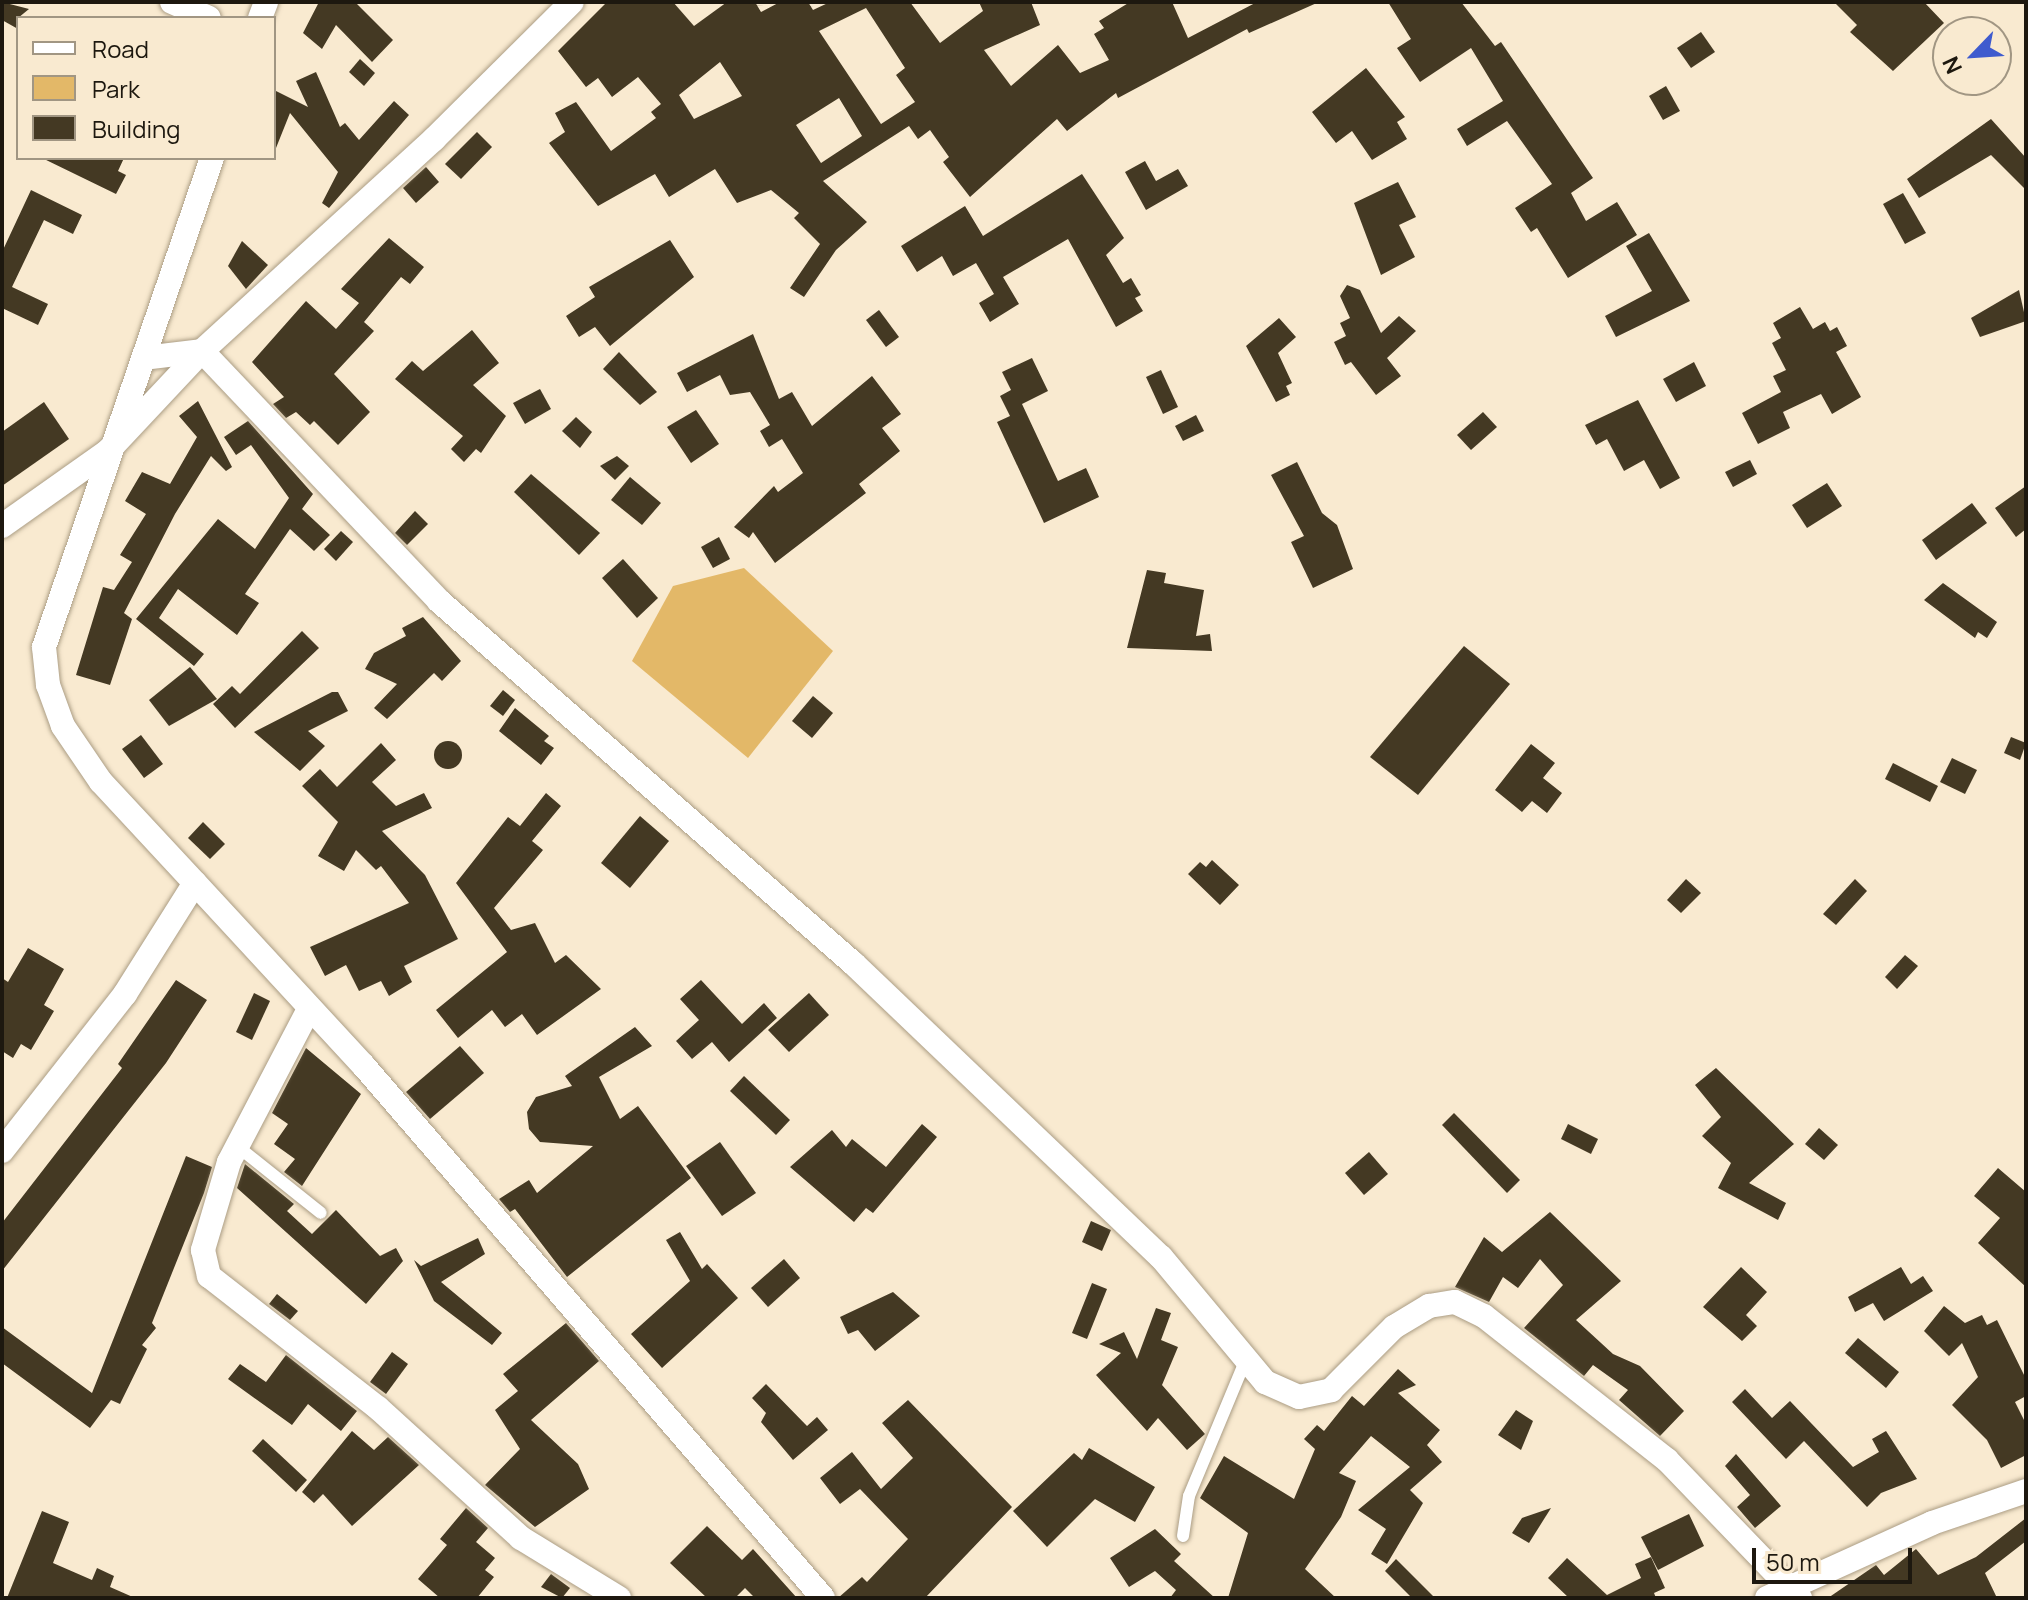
<!DOCTYPE html>
<style>
body{margin:0}
#map{position:relative;width:2028px;height:1600px;overflow:hidden;background:#f9ead0;font-family:Manrope,sans-serif}
div>[style]{position:absolute}
.green>*{inset:0;background:#e3b868}
.building>*{inset:0;background:#443923}
.round{border-radius:50%}
.roads{filter:drop-shadow(0 0 2px #ab9d84) drop-shadow(0 0 2px #ab9d84)}
.service>*{height:12px;margin:-6px;padding:0 6px;transform-origin:6px;border-radius:6px;background:#fff}
.minor>*{height:24px;margin:-12px;padding:0 12px;transform-origin:12px;border-radius:12px;background:#fff}
span{translate:-50% -50%;white-space:nowrap;text-align:center;line-height:1.15;-webkit-text-stroke:8px #f9ead0;paint-order:stroke}
.frame{position:absolute;inset:0;border:4px solid #1d180f;pointer-events:none}
.legend{position:absolute;left:16px;top:16px;width:260px;height:144px;box-sizing:border-box;background:#f9ead0;border:2px solid #a19683;margin:0;padding:10px 14px;list-style:none;font-size:24px;color:#1d180f}
.legend li{display:flex;align-items:center;gap:16px;height:40px}
.legend b{width:40px;border:2px solid #a19683}
.north{position:absolute;left:1932px;top:16px;width:80px;height:80px;box-sizing:border-box;background:#f9ead0;border:2px solid #a19683;border-radius:50%;rotate:245deg;font-size:22px;font-weight:700;line-height:32px;text-align:center;color:#1d180f}
.north::after{content:'';display:block;margin:auto;width:28px;height:36px;background:#3f5bce;clip-path:polygon(50% 0,100% 100%,50% 72%,0 100%)}
.scale{position:absolute;left:1752px;top:1548px;width:160px;height:36px;box-sizing:border-box;border:4px solid #1d180f;border-top:0;padding-left:10px;font-size:24px;line-height:28px;white-space:nowrap;color:#1d180f;-webkit-text-stroke:6px #f9ead0;paint-order:stroke}
</style>
<div id="map">
<div class="green">
<i style="clip-path:polygon(744px 568px,833px 651px,748px 758px,632px 661px,673px 586px)"></i>
</div>
<div class="building">
<i style="clip-path:polygon(2px 2px,29px 9px,18px 18px,18px 29px,2px 20px)"></i>
<i style="clip-path:polygon(319px 2px,355px 2px,393px 40px,372px 62px,336px 25px,322px 49px,303px 33px)"></i>
<i style="clip-path:polygon(evenodd,607px 2px,673px 2px,694px 26px,727px 2px,755px 2px,761px 12px,780px 2px,808px 2px,813px 10px,830px 2px,910px 2px,940px 43px,983px 11px,979px 2px,1031px 2px,1040px 25px,984px 50px,1011px 86px,1058px 45px,1080px 73px,1109px 60px,1094px 34px,1104px 28px,1099px 21px,1130px 2px,1172px 2px,1188px 38px,1257px 2px,1319px 2px,1249px 33px,1247px 29px,1118px 98px,1116px 93px,1067px 131px,1057px 119px,970px 197px,943px 162px,949px 157px,930px 130px,918px 139px,909px 126px,823px 181px,867px 222px,836px 250px,804px 297px,790px 288px,820px 244px,794px 218px,799px 213px,771px 190px,737px 203px,715px 169px,669px 197px,655px 174px,598px 206px,549px 143px,565px 132px,555px 113px,576px 102px,611px 151px,656px 118px,651px 112px,661px 104px,638px 77px,612px 97px,598px 78px,586px 87px,558px 51px,607px 2px,866px 8px,905px 68px,896px 75px,915px 102px,881px 124px,819px 31px,866px 8px,607px 2px,720px 62px,742px 96px,694px 119px,679px 95px,720px 62px,607px 2px,839px 98px,862px 136px,821px 163px,796px 125px,839px 98px)"></i>
<i style="clip-path:polygon(1388px 2px,1461px 2px,1495px 46px,1501px 42px,1593px 178px,1571px 193px,1586px 221px,1617px 202px,1637px 235px,1568px 278px,1537px 228px,1531px 232px,1515px 208px,1552px 184px,1507px 121px,1467px 146px,1457px 129px,1503px 101px,1471px 48px,1420px 82px,1397px 48px,1411px 39px)"></i>
<i style="clip-path:polygon(1834px 2px,1924px 2px,1944px 23px,1893px 71px,1850px 32px,1857px 25px)"></i>
<i style="clip-path:polygon(1701px 32px,1715px 52px,1691px 68px,1677px 48px)"></i>
<i style="clip-path:polygon(360px 59px,375px 73px,364px 86px,349px 72px)"></i>
<i style="clip-path:polygon(1366px 68px,1405px 117px,1397px 122px,1407px 139px,1372px 160px,1352px 131px,1336px 143px,1312px 112px)"></i>
<i style="clip-path:polygon(316px 72px,340px 127px,345px 123px,359px 140px,394px 101px,409px 115px,329px 208px,322px 203px,338px 172px,290px 113px,274px 153px,274px 90px,308px 107px,296px 81px)"></i>
<i style="clip-path:polygon(1666px 86px,1680px 111px,1663px 120px,1649px 96px)"></i>
<i style="clip-path:polygon(1991px 119px,2026px 158px,2026px 190px,1991px 155px,1919px 198px,1907px 179px)"></i>
<i style="clip-path:polygon(477px 132px,492px 147px,461px 179px,445px 164px)"></i>
<i style="clip-path:polygon(42px 158px,124px 158px,118px 171px,126px 175px,116px 194px)"></i>
<i style="clip-path:polygon(1145px 161px,1156px 181px,1178px 169px,1188px 186px,1146px 210px,1125px 172px)"></i>
<i style="clip-path:polygon(426px 167px,439px 182px,416px 203px,403px 188px)"></i>
<i style="clip-path:polygon(1082px 174px,1124px 238px,1106px 255px,1123px 283px,1131px 278px,1141px 295px,1135px 298px,1143px 311px,1116px 327px,1068px 239px,1003px 277px,1019px 304px,990px 322px,979px 303px,994px 294px,976px 263px,953px 276px,942px 256px,917px 272px,901px 246px,965px 206px,983px 236px)"></i>
<i style="clip-path:polygon(1398px 182px,1416px 217px,1399px 225px,1415px 257px,1381px 275px,1354px 203px)"></i>
<i style="clip-path:polygon(31px 190px,82px 215px,73px 234px,44px 220px,12px 287px,48px 304px,38px 325px,2px 308px,2px 252px)"></i>
<i style="clip-path:polygon(1903px 193px,1926px 233px,1905px 244px,1883px 204px)"></i>
<i style="clip-path:polygon(1649px 233px,1690px 301px,1616px 337px,1605px 316px,1652px 291px,1626px 246px)"></i>
<i style="clip-path:polygon(389px 238px,424px 267px,410px 284px,401px 277px,364px 322px,374px 331px,334px 374px,370px 412px,338px 445px,314px 421px,310px 425px,296px 412px,286px 418px,273px 404px,284px 397px,252px 362px,306px 301px,336px 329px,359px 303px,341px 289px)"></i>
<i style="clip-path:polygon(670px 240px,694px 277px,610px 346px,595px 327px,579px 337px,566px 316px,595px 297px,589px 287px)"></i>
<i style="clip-path:polygon(242px 241px,268px 265px,246px 289px,228px 266px)"></i>
<i style="clip-path:polygon(1347px 285px,1360px 290px,1381px 333px,1399px 316px,1416px 331px,1387px 358px,1401px 376px,1376px 395px,1351px 362px,1345px 365px,1334px 342px,1346px 336px,1340px 323px,1350px 318px,1340px 296px)"></i>
<i style="clip-path:polygon(2019px 290px,2026px 321px,1980px 337px,1971px 318px)"></i>
<i style="clip-path:polygon(1800px 307px,1813px 329px,1825px 322px,1830px 331px,1837px 327px,1847px 346px,1836px 352px,1861px 397px,1832px 414px,1821px 394px,1783px 412px,1790px 428px,1758px 444px,1742px 413px,1781px 392px,1773px 376px,1786px 370px,1772px 343px,1781px 338px,1773px 323px)"></i>
<i style="clip-path:polygon(879px 310px,899px 337px,886px 347px,866px 320px)"></i>
<i style="clip-path:polygon(1279px 318px,1296px 337px,1278px 353px,1292px 383px,1286px 386px,1290px 395px,1276px 402px,1246px 346px)"></i>
<i style="clip-path:polygon(472px 330px,499px 363px,473px 385px,506px 416px,481px 453px,476px 449px,464px 462px,451px 449px,463px 436px,395px 379px,412px 361px,423px 371px)"></i>
<i style="clip-path:polygon(753px 334px,779px 399px,792px 392px,812px 426px,872px 376px,901px 414px,882px 428px,900px 451px,859px 484px,866px 493px,775px 563px,753px 532px,749px 538px,734px 527px,774px 486px,778px 492px,803px 473px,782px 439px,769px 447px,760px 431px,770px 425px,750px 392px,730px 395px,720px 375px,687px 392px,677px 373px)"></i>
<i style="clip-path:polygon(619px 352px,657px 392px,640px 405px,603px 369px)"></i>
<i style="clip-path:polygon(1032px 358px,1048px 391px,1022px 404px,1058px 481px,1086px 468px,1099px 497px,1044px 523px,997px 422px,1010px 416px,1000px 396px,1011px 390px,1002px 372px)"></i>
<i style="clip-path:polygon(1694px 362px,1706px 386px,1676px 402px,1663px 379px)"></i>
<i style="clip-path:polygon(1161px 370px,1178px 407px,1163px 414px,1146px 377px)"></i>
<i style="clip-path:polygon(540px 389px,551px 409px,525px 424px,513px 403px)"></i>
<i style="clip-path:polygon(1638px 400px,1680px 478px,1660px 489px,1644px 460px,1624px 471px,1607px 439px,1596px 445px,1585px 425px)"></i>
<i style="clip-path:polygon(198px 401px,232px 467px,226px 471px,211px 456px,175px 514px,124px 613px,132px 619px,110px 685px,76px 675px,103px 587px,114px 590px,132px 562px,120px 555px,146px 514px,125px 501px,142px 472px,170px 484px,197px 437px,179px 416px)"></i>
<i style="clip-path:polygon(44px 402px,69px 439px,2px 486px,2px 432px)"></i>
<i style="clip-path:polygon(696px 410px,719px 444px,691px 463px,667px 427px)"></i>
<i style="clip-path:polygon(1483px 412px,1497px 427px,1471px 450px,1457px 435px)"></i>
<i style="clip-path:polygon(1196px 415px,1204px 431px,1183px 441px,1175px 426px)"></i>
<i style="clip-path:polygon(576px 417px,592px 432px,580px 448px,562px 431px)"></i>
<i style="clip-path:polygon(248px 421px,313px 494px,302px 509px,330px 535px,314px 551px,290px 529px,245px 594px,259px 603px,237px 635px,178px 589px,159px 618px,204px 654px,194px 666px,136px 619px,218px 519px,255px 549px,289px 498px,251px 445px,236px 455px,224px 437px)"></i>
<i style="clip-path:polygon(617px 456px,629px 466px,615px 480px,600px 466px)"></i>
<i style="clip-path:polygon(1750px 460px,1757px 474px,1733px 487px,1725px 472px)"></i>
<i style="clip-path:polygon(1297px 462px,1322px 513px,1337px 525px,1353px 569px,1313px 588px,1291px 542px,1304px 536px,1271px 475px)"></i>
<i style="clip-path:polygon(531px 474px,600px 533px,579px 555px,514px 492px)"></i>
<i style="clip-path:polygon(630px 477px,661px 503px,642px 525px,611px 500px)"></i>
<i style="clip-path:polygon(1827px 483px,1842px 506px,1807px 528px,1792px 505px)"></i>
<i style="clip-path:polygon(2026px 486px,2026px 529px,2016px 537px,1995px 508px)"></i>
<i style="clip-path:polygon(1972px 503px,1987px 523px,1936px 560px,1922px 540px)"></i>
<i style="clip-path:polygon(415px 511px,428px 524px,407px 545px,395px 533px)"></i>
<i style="clip-path:polygon(341px 531px,353px 542px,336px 561px,324px 549px)"></i>
<i style="clip-path:polygon(719px 537px,730px 559px,713px 568px,701px 547px)"></i>
<i style="clip-path:polygon(623px 559px,658px 598px,637px 618px,602px 578px)"></i>
<i style="clip-path:polygon(1147px 570px,1166px 573px,1164px 583px,1204px 590px,1196px 636px,1210px 634px,1212px 651px,1127px 648px)"></i>
<i style="clip-path:polygon(1943px 583px,1997px 622px,1987px 638px,1978px 632px,1975px 638px,1924px 600px)"></i>
<i style="clip-path:polygon(423px 617px,461px 661px,442px 681px,434px 673px,387px 719px,374px 708px,397px 684px,365px 669px,374px 653px,406px 636px,402px 628px)"></i>
<i style="clip-path:polygon(302px 631px,319px 648px,235px 728px,213px 704px,232px 686px,240px 694px)"></i>
<i style="clip-path:polygon(1464px 646px,1510px 684px,1418px 795px,1370px 757px)"></i>
<i style="clip-path:polygon(190px 667px,217px 699px,169px 726px,149px 700px)"></i>
<i style="clip-path:polygon(503px 690px,515px 700px,503px 716px,490px 706px)"></i>
<i style="clip-path:polygon(332px 692px,338px 692px,348px 711px,308px 731px,325px 746px,300px 771px,254px 732px)"></i>
<i style="clip-path:polygon(813px 696px,833px 713px,812px 738px,792px 721px)"></i>
<i style="clip-path:polygon(515px 708px,549px 736px,544px 741px,554px 748px,541px 765px,499px 731px)"></i>
<i style="clip-path:polygon(141px 735px,163px 764px,144px 778px,122px 749px)"></i>
<i style="clip-path:polygon(2011px 737px,2026px 743px,2020px 760px,2004px 753px)"></i>
<i class="round" style="left:434px;top:741px;width:28px;height:28px"></i>
<i style="clip-path:polygon(381px 743px,396px 760px,372px 782px,396px 806px,424px 793px,432px 808px,382px 831px,425px 875px,458px 939px,404px 966px,412px 982px,389px 996px,381px 981px,359px 991px,346px 965px,325px 976px,310px 947px,409px 903px,381px 866px,376px 870px,356px 850px,344px 871px,318px 856px,338px 822px,302px 786px,320px 769px,337px 787px)"></i>
<i style="clip-path:polygon(1531px 744px,1555px 763px,1543px 778px,1562px 793px,1547px 813px,1532px 801px,1522px 812px,1495px 790px)"></i>
<i style="clip-path:polygon(1952px 758px,1977px 770px,1965px 794px,1940px 782px)"></i>
<i style="clip-path:polygon(1893px 763px,1938px 786px,1930px 802px,1885px 779px)"></i>
<i style="clip-path:polygon(546px 793px,561px 806px,532px 841px,543px 850px,494px 908px,511px 930px,535px 923px,555px 963px,566px 955px,601px 989px,537px 1035px,522px 1014px,505px 1027px,492px 1010px,458px 1038px,436px 1010px,507px 952px,456px 883px,508px 817px,520px 826px)"></i>
<i style="clip-path:polygon(640px 816px,669px 841px,630px 888px,601px 863px)"></i>
<i style="clip-path:polygon(203px 822px,225px 844px,210px 859px,188px 838px)"></i>
<i style="clip-path:polygon(1212px 860px,1239px 885px,1220px 905px,1188px 874px,1200px 862px,1206px 867px)"></i>
<i style="clip-path:polygon(1686px 879px,1701px 893px,1681px 913px,1667px 900px)"></i>
<i style="clip-path:polygon(1855px 879px,1867px 891px,1836px 925px,1823px 914px)"></i>
<i style="clip-path:polygon(28px 948px,64px 969px,44px 1005px,54px 1011px,31px 1050px,21px 1044px,13px 1058px,2px 1051px,2px 978px,8px 982px)"></i>
<i style="clip-path:polygon(1905px 955px,1918px 966px,1897px 989px,1885px 977px)"></i>
<i style="clip-path:polygon(176px 980px,207px 1000px,166px 1063px,2px 1271px,2px 1223px,122px 1068px,118px 1064px)"></i>
<i style="clip-path:polygon(701px 980px,742px 1024px,764px 1003px,777px 1018px,729px 1062px,712px 1042px,692px 1059px,676px 1041px,699px 1020px,680px 999px)"></i>
<i style="clip-path:polygon(254px 993px,270px 1001px,252px 1040px,236px 1032px)"></i>
<i style="clip-path:polygon(809px 993px,829px 1015px,789px 1052px,768px 1030px)"></i>
<i style="clip-path:polygon(635px 1027px,652px 1046px,599px 1077px,620px 1119px,638px 1106px,691px 1178px,567px 1277px,515px 1209px,510px 1212px,499px 1199px,529px 1180px,537px 1193px,593px 1146px,540px 1142px,529px 1129px,527px 1112px,536px 1097px,572px 1086px,565px 1076px)"></i>
<i style="clip-path:polygon(460px 1046px,484px 1073px,430px 1119px,406px 1092px)"></i>
<i style="clip-path:polygon(306px 1048px,361px 1094px,302px 1186px,284px 1172px,295px 1159px,274px 1144px,288px 1124px,272px 1113px)"></i>
<i style="clip-path:polygon(1716px 1068px,1794px 1144px,1749px 1183px,1786px 1203px,1778px 1220px,1718px 1188px,1731px 1163px,1702px 1136px,1721px 1117px,1695px 1085px)"></i>
<i style="clip-path:polygon(744px 1076px,790px 1120px,776px 1135px,730px 1091px)"></i>
<i style="clip-path:polygon(1454px 1113px,1520px 1180px,1507px 1193px,1442px 1125px)"></i>
<i style="clip-path:polygon(922px 1124px,937px 1137px,873px 1213px,866px 1208px,854px 1222px,790px 1167px,832px 1130px,846px 1147px,852px 1139px,886px 1167px)"></i>
<i style="clip-path:polygon(1568px 1124px,1598px 1139px,1591px 1154px,1561px 1139px)"></i>
<i style="clip-path:polygon(1819px 1128px,1838px 1145px,1824px 1160px,1805px 1144px)"></i>
<i style="clip-path:polygon(720px 1142px,756px 1193px,722px 1216px,686px 1166px)"></i>
<i style="clip-path:polygon(1369px 1152px,1388px 1174px,1364px 1195px,1345px 1173px)"></i>
<i style="clip-path:polygon(186px 1156px,212px 1167px,204px 1193px,152px 1323px,156px 1328px,142px 1345px,147px 1349px,120px 1404px,111px 1400px,90px 1428px,2px 1363px,2px 1327px,92px 1393px)"></i>
<i style="clip-path:polygon(245px 1164px,294px 1204px,287px 1211px,312px 1234px,336px 1210px,380px 1256px,396px 1248px,403px 1261px,366px 1304px,237px 1188px)"></i>
<i style="clip-path:polygon(1998px 1168px,2026px 1192px,2026px 1287px,1978px 1243px,2000px 1218px,1974px 1196px)"></i>
<i style="clip-path:polygon(1550px 1212px,1621px 1281px,1576px 1320px,1613px 1354px,1640px 1366px,1684px 1411px,1660px 1436px,1619px 1400px,1628px 1390px,1593px 1365px,1584px 1376px,1524px 1328px,1563px 1285px,1540px 1259px,1518px 1288px,1503px 1277px,1489px 1302px,1455px 1287px,1484px 1237px,1502px 1252px)"></i>
<i style="clip-path:polygon(1091px 1221px,1111px 1230px,1102px 1251px,1082px 1242px)"></i>
<i style="clip-path:polygon(680px 1232px,702px 1269px,707px 1264px,738px 1298px,662px 1368px,631px 1334px,690px 1281px,666px 1240px)"></i>
<i style="clip-path:polygon(478px 1238px,485px 1254px,441px 1282px,502px 1333px,492px 1345px,434px 1301px,414px 1260px,421px 1266px)"></i>
<i style="clip-path:polygon(784px 1259px,800px 1278px,768px 1307px,751px 1288px)"></i>
<i style="clip-path:polygon(1741px 1267px,1767px 1292px,1746px 1315px,1757px 1326px,1742px 1341px,1703px 1307px)"></i>
<i style="clip-path:polygon(1901px 1267px,1911px 1284px,1923px 1276px,1933px 1291px,1884px 1321px,1873px 1303px,1855px 1312px,1848px 1297px)"></i>
<i style="clip-path:polygon(1092px 1283px,1107px 1289px,1087px 1339px,1072px 1333px)"></i>
<i style="clip-path:polygon(893px 1292px,920px 1316px,875px 1351px,858px 1330px,848px 1334px,840px 1317px)"></i>
<i style="clip-path:polygon(277px 1294px,298px 1311px,290px 1320px,269px 1304px)"></i>
<i style="clip-path:polygon(1944px 1306px,1965px 1323px,1982px 1315px,1987px 1325px,1997px 1320px,2026px 1379px,2026px 1396px,2015px 1402px,2026px 1424px,2026px 1455px,2001px 1468px,1987px 1440px,1952px 1405px,1978px 1377px,1962px 1343px,1949px 1356px,1924px 1331px)"></i>
<i style="clip-path:polygon(1156px 1308px,1171px 1313px,1161px 1340px,1178px 1347px,1162px 1385px,1205px 1434px,1187px 1450px,1158px 1418px,1147px 1431px,1096px 1375px,1121px 1353px,1099px 1344px,1124px 1332px,1137px 1359px)"></i>
<i style="clip-path:polygon(566px 1323px,599px 1361px,531px 1420px,578px 1464px,589px 1489px,535px 1527px,485px 1485px,520px 1449px,495px 1410px,518px 1391px,503px 1374px)"></i>
<i style="clip-path:polygon(1858px 1338px,1899px 1372px,1886px 1388px,1845px 1353px)"></i>
<i style="clip-path:polygon(392px 1352px,408px 1364px,386px 1394px,370px 1382px)"></i>
<i style="clip-path:polygon(286px 1355px,357px 1411px,341px 1431px,308px 1404px,292px 1425px,228px 1379px,240px 1364px,266px 1382px)"></i>
<i style="clip-path:polygon(1398px 1369px,1416px 1385px,1398px 1393px,1440px 1430px,1427px 1445px,1442px 1462px,1410px 1490px,1423px 1503px,1387px 1564px,1371px 1554px,1386px 1529px,1358px 1510px,1410px 1467px,1371px 1436px,1339px 1473px,1356px 1481px,1341px 1517px,1305px 1569px,1336px 1598px,1228px 1598px,1248px 1533px,1200px 1498px,1224px 1456px,1294px 1499px,1315px 1449px,1304px 1439px,1317px 1425px,1324px 1431px,1352px 1396px,1364px 1406px)"></i>
<i style="clip-path:polygon(766px 1384px,807px 1426px,817px 1417px,828px 1430px,793px 1460px,761px 1422px,766px 1413px,752px 1398px)"></i>
<i style="clip-path:polygon(1745px 1389px,1772px 1418px,1790px 1401px,1853px 1467px,1879px 1452px,1872px 1439px,1886px 1431px,1917px 1479px,1881px 1493px,1867px 1507px,1804px 1441px,1786px 1459px,1732px 1402px)"></i>
<i style="clip-path:polygon(908px 1400px,1012px 1507px,925px 1598px,838px 1598px,862px 1577px,867px 1582px,908px 1539px,860px 1489px,840px 1504px,820px 1478px,852px 1452px,881px 1489px,913px 1458px,882px 1423px)"></i>
<i style="clip-path:polygon(1516px 1410px,1533px 1421px,1521px 1450px,1498px 1435px)"></i>
<i style="clip-path:polygon(352px 1431px,374px 1450px,388px 1437px,419px 1465px,352px 1526px,323px 1494px,314px 1503px,302px 1492px)"></i>
<i style="clip-path:polygon(263px 1439px,307px 1480px,296px 1492px,252px 1451px)"></i>
<i style="clip-path:polygon(1089px 1448px,1155px 1487px,1135px 1522px,1095px 1499px,1047px 1547px,1013px 1511px,1074px 1453px,1082px 1460px)"></i>
<i style="clip-path:polygon(1736px 1454px,1781px 1506px,1755px 1528px,1737px 1507px,1750px 1495px,1725px 1466px)"></i>
<i style="clip-path:polygon(466px 1508px,488px 1528px,476px 1542px,495px 1558px,485px 1570px,494px 1577px,477px 1598px,440px 1598px,418px 1579px,447px 1545px,440px 1539px)"></i>
<i style="clip-path:polygon(1551px 1508px,1529px 1543px,1512px 1533px,1522px 1518px)"></i>
<i style="clip-path:polygon(42px 1511px,69px 1522px,53px 1563px,92px 1580px,97px 1568px,114px 1576px,110px 1587px,135px 1598px,7px 1598px)"></i>
<i style="clip-path:polygon(1689px 1514px,1704px 1546px,1658px 1570px,1641px 1537px)"></i>
<i style="clip-path:polygon(2026px 1518px,2026px 1541px,1985px 1573px,1997px 1598px,1828px 1598px,1876px 1565px,1884px 1575px,1916px 1549px,1938px 1575px,1976px 1557px)"></i>
<i style="clip-path:polygon(707px 1526px,742px 1560px,753px 1549px,797px 1598px,755px 1598px,745px 1588px,735px 1598px,707px 1598px,670px 1563px)"></i>
<i style="clip-path:polygon(1155px 1529px,1181px 1554px,1174px 1561px,1215px 1598px,1170px 1598px,1176px 1590px,1155px 1571px,1129px 1587px,1110px 1558px)"></i>
<i style="clip-path:polygon(1651px 1557px,1665px 1588px,1654px 1593px,1656px 1598px,1569px 1598px,1548px 1578px,1567px 1558px,1607px 1595px,1641px 1578px,1635px 1564px)"></i>
<i style="clip-path:polygon(1396px 1559px,1435px 1598px,1412px 1598px,1385px 1571px)"></i>
<i style="clip-path:polygon(551px 1574px,570px 1588px,562px 1598px,541px 1587px)"></i>
</div>
<div class="roads">
<div class="service">
<i style="left:237px;top:1146px;width:107px;rotate:38.6deg"></i>
<i style="left:1183px;top:1536px;width:40px;rotate:-81.5deg"></i>
<i style="left:1189px;top:1496px;width:148px;rotate:-67.4deg"></i>
</div>
<div class="minor">
<i style="left:172px;top:2px;width:40px;rotate:23.4deg"></i>
<i style="left:260px;top:18px;width:17px;rotate:-69deg"></i>
<i style="left:144px;top:358px;width:58px;rotate:-6.9deg"></i>
<i style="left:202px;top:351px;width:344px;rotate:46.5deg"></i>
<i style="left:439px;top:601px;width:551px;rotate:41.18deg"></i>
<i style="left:854px;top:964px;width:424px;rotate:43.7deg"></i>
<i style="left:1161px;top:1257px;width:163px;rotate:50.2deg"></i>
<i style="left:1265px;top:1382px;width:37px;rotate:24deg"></i>
<i style="left:1299px;top:1397px;width:33px;rotate:-12deg"></i>
<i style="left:1331px;top:1390px;width:89px;rotate:-45deg"></i>
<i style="left:1394px;top:1327px;width:41px;rotate:-31deg"></i>
<i style="left:1429px;top:1306px;width:26px;rotate:-9deg"></i>
<i style="left:1455px;top:1302px;width:32px;rotate:26deg"></i>
<i style="left:1484px;top:1316px;width:233px;rotate:38.2deg"></i>
<i style="left:1667px;top:1460px;width:192px;rotate:46.1deg"></i>
<i style="left:2px;top:526px;width:130px;rotate:-35.3deg"></i>
<i style="left:108px;top:451px;width:137px;rotate:-46.8deg"></i>
<i style="left:202px;top:351px;width:314px;rotate:-42.4deg"></i>
<i style="left:434px;top:139px;width:194px;rotate:-44.8deg"></i>
<i style="left:195px;top:883px;width:248px;rotate:47.3deg"></i>
<i style="left:363px;top:1065px;width:704px;rotate:49.2deg"></i>
<i style="left:309px;top:1009px;width:173px;rotate:117.6deg"></i>
<i style="left:229px;top:1162px;width:92px;rotate:106.5deg"></i>
<i style="left:203px;top:1250px;width:27px;rotate:77deg"></i>
<i style="left:209px;top:1276px;width:214px;rotate:38deg"></i>
<i style="left:378px;top:1408px;width:193px;rotate:42.3deg"></i>
<i style="left:521px;top:1538px;width:115px;rotate:31.5deg"></i>
<i style="left:2px;top:1151px;width:199px;rotate:-51.9deg"></i>
<i style="left:125px;top:994px;width:131px;rotate:-57.8deg"></i>
<i style="left:195px;top:883px;width:138px;rotate:-132.9deg"></i>
<i style="left:101px;top:782px;width:68px;rotate:-124.2deg"></i>
<i style="left:63px;top:726px;width:44px;rotate:-110.1deg"></i>
<i style="left:48px;top:685px;width:38px;rotate:-96deg"></i>
<i style="left:44px;top:647px;width:517px;rotate:-71.04deg"></i>
<i style="left:1767px;top:1598px;width:181px;rotate:-24.4deg"></i>
<i style="left:1932px;top:1523px;width:99px;rotate:-18.8deg"></i>
</div>
</div>
<div class="frame"></div>
<ul class="legend">
<li><b style="height:10px;background:#fff"></b>Road</li>
<li><b style="height:22px;background:#e3b868"></b>Park</li>
<li><b style="height:22px;background:#443923"></b>Building</li>
</ul>
<div class="north">N</div>
<div class="scale">50 m</div>
</div>
